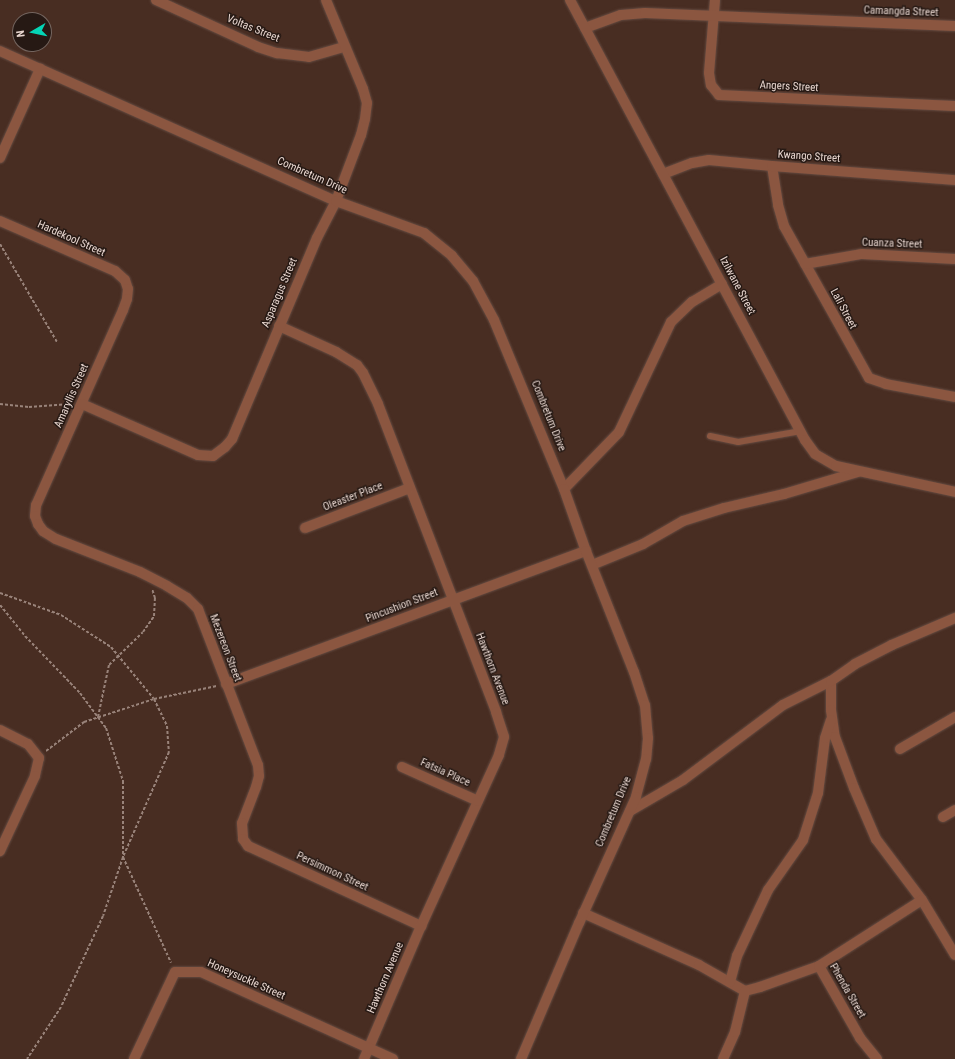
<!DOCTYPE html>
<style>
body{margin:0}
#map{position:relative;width:955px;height:1059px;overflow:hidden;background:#482d22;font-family:"Roboto Condensed",sans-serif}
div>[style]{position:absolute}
.path>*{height:2px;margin-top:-1px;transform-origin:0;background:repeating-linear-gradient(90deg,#99837a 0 3px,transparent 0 5px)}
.roads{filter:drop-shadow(0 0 1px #654b41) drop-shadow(0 0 1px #654b41)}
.service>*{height:6px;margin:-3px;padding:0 3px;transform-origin:3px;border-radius:3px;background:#8b5640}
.minor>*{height:10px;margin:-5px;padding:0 5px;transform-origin:5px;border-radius:5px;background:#8b5640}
.tertiary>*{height:10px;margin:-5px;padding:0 5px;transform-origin:5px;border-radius:5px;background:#8b5640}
span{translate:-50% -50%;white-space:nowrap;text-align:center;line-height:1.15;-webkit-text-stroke:3px #261914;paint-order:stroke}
.street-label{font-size:11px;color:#e8d6cf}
.north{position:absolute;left:12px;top:12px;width:40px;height:40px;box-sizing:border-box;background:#261914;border:1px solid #74655f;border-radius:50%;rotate:261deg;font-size:11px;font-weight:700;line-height:16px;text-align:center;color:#e8d6cf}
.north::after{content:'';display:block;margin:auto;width:14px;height:18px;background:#04d5b6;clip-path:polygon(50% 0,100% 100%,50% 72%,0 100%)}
</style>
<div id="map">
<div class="path">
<i style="left:0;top:244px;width:113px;rotate:59.8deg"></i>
<i style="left:0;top:404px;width:29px;rotate:6deg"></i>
<i style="left:29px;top:407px;width:41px;rotate:-4.2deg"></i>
<i style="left:0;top:593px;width:65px;rotate:19.8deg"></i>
<i style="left:61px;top:615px;width:59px;rotate:32.6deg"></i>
<i style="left:111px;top:647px;width:67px;rotate:50.4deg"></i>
<i style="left:154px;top:699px;width:30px;rotate:64deg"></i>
<i style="left:167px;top:726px;width:26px;rotate:86deg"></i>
<i style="left:169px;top:752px;width:115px;rotate:113.7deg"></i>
<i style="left:123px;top:857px;width:62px;rotate:108.7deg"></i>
<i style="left:103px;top:916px;width:100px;rotate:114.8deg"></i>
<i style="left:61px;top:1007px;width:62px;rotate:123.2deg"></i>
<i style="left:0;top:605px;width:40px;rotate:51deg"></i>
<i style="left:25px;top:636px;width:79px;rotate:46deg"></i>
<i style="left:80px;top:693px;width:44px;rotate:53.4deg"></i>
<i style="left:106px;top:728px;width:56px;rotate:72.2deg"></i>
<i style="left:123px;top:781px;width:76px;rotate:90deg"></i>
<i style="left:123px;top:857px;width:116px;rotate:65.6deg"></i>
<i style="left:98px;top:717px;width:53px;rotate:-78.1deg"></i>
<i style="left:109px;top:665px;width:47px;rotate:-44.1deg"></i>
<i style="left:143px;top:632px;width:19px;rotate:-55deg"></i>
<i style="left:154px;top:616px;width:18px;rotate:-87deg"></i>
<i style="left:155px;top:598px;width:9px;rotate:-108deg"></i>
<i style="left:46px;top:751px;width:48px;rotate:-37.3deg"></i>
<i style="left:84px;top:722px;width:74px;rotate:-18.2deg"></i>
<i style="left:154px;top:699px;width:64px;rotate:-11.7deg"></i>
</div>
<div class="roads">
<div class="service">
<i style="left:710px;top:436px;width:29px;rotate:12deg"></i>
<i style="left:738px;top:442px;width:64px;rotate:-9.9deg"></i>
</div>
<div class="minor">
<i style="left:156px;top:0;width:112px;rotate:24.7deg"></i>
<i style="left:258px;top:47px;width:20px;rotate:18deg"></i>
<i style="left:277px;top:53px;width:32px;rotate:7deg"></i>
<i style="left:309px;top:57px;width:37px;rotate:-16deg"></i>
<i style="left:715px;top:0;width:73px;rotate:94.7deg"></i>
<i style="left:709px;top:73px;width:12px;rotate:81deg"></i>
<i style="left:711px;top:85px;width:13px;rotate:51deg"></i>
<i style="left:719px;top:95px;width:236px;rotate:2.7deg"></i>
<i style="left:585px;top:28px;width:38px;rotate:-20deg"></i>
<i style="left:621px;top:15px;width:24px;rotate:-5deg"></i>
<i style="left:645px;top:13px;width:310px;rotate:2.4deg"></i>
<i style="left:0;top:158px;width:98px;rotate:-65.8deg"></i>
<i style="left:772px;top:166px;width:39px;rotate:81deg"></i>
<i style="left:778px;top:205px;width:22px;rotate:74deg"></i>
<i style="left:784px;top:226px;width:174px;rotate:60.8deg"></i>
<i style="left:869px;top:378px;width:18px;rotate:19deg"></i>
<i style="left:886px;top:384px;width:70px;rotate:10.7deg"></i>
<i style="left:663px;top:174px;width:31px;rotate:-21deg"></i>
<i style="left:692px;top:163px;width:17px;rotate:-10deg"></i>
<i style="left:709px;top:160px;width:63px;rotate:5.4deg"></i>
<i style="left:772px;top:166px;width:184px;rotate:4.4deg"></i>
<i style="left:0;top:221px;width:125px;rotate:23.5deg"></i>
<i style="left:115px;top:271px;width:13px;rotate:42deg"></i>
<i style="left:125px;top:280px;width:9px;rotate:72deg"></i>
<i style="left:128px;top:289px;width:10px;rotate:96deg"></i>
<i style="left:127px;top:299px;width:12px;rotate:110deg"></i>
<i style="left:123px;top:310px;width:214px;rotate:114deg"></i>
<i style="left:36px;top:505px;width:11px;rotate:95deg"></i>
<i style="left:35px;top:516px;width:9px;rotate:69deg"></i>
<i style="left:38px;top:524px;width:9px;rotate:54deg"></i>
<i style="left:43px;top:531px;width:15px;rotate:32deg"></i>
<i style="left:56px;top:539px;width:90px;rotate:21.4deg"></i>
<i style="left:140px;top:572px;width:30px;rotate:27deg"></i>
<i style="left:167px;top:586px;width:23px;rotate:31deg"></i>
<i style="left:187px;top:598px;width:16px;rotate:45deg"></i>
<i style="left:198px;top:609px;width:167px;rotate:69deg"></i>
<i style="left:258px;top:765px;width:11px;rotate:85deg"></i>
<i style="left:259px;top:776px;width:11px;rotate:105deg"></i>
<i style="left:256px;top:787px;width:39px;rotate:111deg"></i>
<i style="left:242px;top:823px;width:16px;rotate:86deg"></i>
<i style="left:243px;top:839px;width:9px;rotate:54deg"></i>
<i style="left:248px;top:846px;width:191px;rotate:24.8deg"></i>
<i style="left:805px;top:264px;width:58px;rotate:-10deg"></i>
<i style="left:862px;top:254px;width:93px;rotate:3.1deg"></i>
<i style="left:279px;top:326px;width:63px;rotate:24.5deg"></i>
<i style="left:336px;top:352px;width:25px;rotate:32deg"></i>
<i style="left:357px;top:365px;width:10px;rotate:53deg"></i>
<i style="left:363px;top:373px;width:34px;rotate:64deg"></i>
<i style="left:378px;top:404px;width:330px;rotate:69deg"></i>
<i style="left:496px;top:712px;width:26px;rotate:72deg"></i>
<i style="left:504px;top:737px;width:19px;rotate:106deg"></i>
<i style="left:499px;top:755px;width:188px;rotate:114.5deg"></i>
<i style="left:421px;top:926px;width:145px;rotate:113.2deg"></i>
<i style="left:82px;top:404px;width:127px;rotate:23.7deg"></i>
<i style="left:198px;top:455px;width:15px;rotate:4deg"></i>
<i style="left:213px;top:456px;width:15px;rotate:-37deg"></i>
<i style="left:225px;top:447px;width:11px;rotate:-49deg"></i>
<i style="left:232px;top:439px;width:218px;rotate:-67.1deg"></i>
<i style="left:317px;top:238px;width:42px;rotate:-62.8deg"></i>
<i style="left:336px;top:201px;width:71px;rotate:-69.3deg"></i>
<i style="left:361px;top:135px;width:16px;rotate:-76deg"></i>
<i style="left:365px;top:119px;width:16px;rotate:-83deg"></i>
<i style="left:367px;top:103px;width:15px;rotate:-106deg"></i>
<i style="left:363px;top:89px;width:96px;rotate:-112.6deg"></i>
<i style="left:564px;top:489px;width:79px;rotate:-46deg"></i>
<i style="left:619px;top:432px;width:122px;rotate:-64.7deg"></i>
<i style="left:671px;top:322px;width:29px;rotate:-44deg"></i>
<i style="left:692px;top:302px;width:35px;rotate:-31deg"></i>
<i style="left:305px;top:528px;width:112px;rotate:-20.9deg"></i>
<i style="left:592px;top:565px;width:55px;rotate:-22.4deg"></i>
<i style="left:643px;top:544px;width:46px;rotate:-29.9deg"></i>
<i style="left:683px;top:521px;width:43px;rotate:-17.6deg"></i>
<i style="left:724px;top:508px;width:62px;rotate:-13.1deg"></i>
<i style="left:784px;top:494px;width:77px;rotate:-16.6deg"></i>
<i style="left:831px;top:681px;width:29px;rotate:90deg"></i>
<i style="left:831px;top:710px;width:27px;rotate:82deg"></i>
<i style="left:835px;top:737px;width:54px;rotate:69.6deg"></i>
<i style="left:854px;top:788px;width:56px;rotate:66.7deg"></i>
<i style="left:876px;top:839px;width:76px;rotate:53deg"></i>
<i style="left:922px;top:900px;width:64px;rotate:59deg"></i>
<i style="left:226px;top:684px;width:384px;rotate:-20.3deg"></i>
<i style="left:0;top:730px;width:31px;rotate:27deg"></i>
<i style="left:28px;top:744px;width:18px;rotate:52deg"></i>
<i style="left:39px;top:758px;width:18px;rotate:103deg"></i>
<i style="left:35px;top:776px;width:83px;rotate:115deg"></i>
<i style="left:900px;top:749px;width:64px;rotate:-30.2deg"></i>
<i style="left:402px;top:767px;width:83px;rotate:24.1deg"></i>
<i style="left:630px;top:811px;width:61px;rotate:-30.3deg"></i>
<i style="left:683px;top:780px;width:125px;rotate:-36.9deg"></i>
<i style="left:783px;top:705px;width:54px;rotate:-26.6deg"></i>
<i style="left:831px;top:681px;width:29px;rotate:-35deg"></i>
<i style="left:855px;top:664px;width:42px;rotate:-27.2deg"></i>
<i style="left:892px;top:645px;width:69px;rotate:-23.2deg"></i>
<i style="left:943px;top:817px;width:14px;rotate:-30deg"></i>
<i style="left:583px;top:913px;width:127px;rotate:24.1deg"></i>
<i style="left:699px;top:965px;width:53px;rotate:29.5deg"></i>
<i style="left:745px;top:991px;width:16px;rotate:-15deg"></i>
<i style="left:760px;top:987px;width:63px;rotate:-19.6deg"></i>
<i style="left:819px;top:966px;width:122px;rotate:-32.7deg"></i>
<i style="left:819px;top:966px;width:83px;rotate:60.3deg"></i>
<i style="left:860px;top:1038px;width:27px;rotate:51deg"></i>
<i style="left:730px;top:982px;width:27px;rotate:-75deg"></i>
<i style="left:737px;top:956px;width:73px;rotate:-64.8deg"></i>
<i style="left:768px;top:890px;width:61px;rotate:-55deg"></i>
<i style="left:803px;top:840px;width:49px;rotate:-72.3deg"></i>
<i style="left:818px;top:793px;width:55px;rotate:-82.7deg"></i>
<i style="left:825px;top:738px;width:19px;rotate:-72deg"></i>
<i style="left:134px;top:1059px;width:96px;rotate:-64.8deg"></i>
<i style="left:175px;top:972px;width:26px"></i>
<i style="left:201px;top:972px;width:211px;rotate:24.4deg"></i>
<i style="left:723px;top:1059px;width:30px;rotate:-66deg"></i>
<i style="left:735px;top:1032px;width:42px;rotate:-76.3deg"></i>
</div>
<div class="tertiary">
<i style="left:570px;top:0;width:499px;rotate:61.9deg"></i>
<i style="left:805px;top:440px;width:17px;rotate:54deg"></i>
<i style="left:815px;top:454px;width:24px;rotate:30deg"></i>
<i style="left:836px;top:466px;width:122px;rotate:12.3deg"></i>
<i style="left:0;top:51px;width:368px;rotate:24.1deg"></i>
<i style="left:336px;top:201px;width:94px;rotate:20deg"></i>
<i style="left:424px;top:233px;width:36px;rotate:39deg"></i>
<i style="left:452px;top:256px;width:33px;rotate:50deg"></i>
<i style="left:473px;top:281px;width:44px;rotate:61.7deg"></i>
<i style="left:494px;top:320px;width:183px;rotate:67.5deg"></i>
<i style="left:564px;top:489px;width:66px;rotate:70.5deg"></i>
<i style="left:586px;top:551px;width:130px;rotate:68.4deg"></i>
<i style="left:634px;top:672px;width:35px;rotate:72deg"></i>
<i style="left:645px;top:705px;width:33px;rotate:85deg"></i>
<i style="left:648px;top:738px;width:21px;rotate:95deg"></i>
<i style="left:646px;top:759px;width:39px;rotate:105deg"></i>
<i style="left:636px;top:797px;width:138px;rotate:114.3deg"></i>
<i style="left:579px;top:923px;width:148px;rotate:113.1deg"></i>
</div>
</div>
<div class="street-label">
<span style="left:901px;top:12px;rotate:2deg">Camangda Street</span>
<span style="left:253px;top:29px;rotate:22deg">Voltas Street</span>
<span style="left:789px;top:87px;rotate:3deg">Angers Street</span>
<span style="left:809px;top:157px;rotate:4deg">Kwango Street</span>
<span style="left:312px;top:176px;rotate:24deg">Combretum Drive</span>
<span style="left:71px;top:239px;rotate:24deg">Hardekool Street</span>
<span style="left:892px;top:244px;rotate:2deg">Cuanza Street</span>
<span style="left:737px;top:286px;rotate:62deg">Izilwane Street</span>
<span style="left:280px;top:293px;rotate:-67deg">Asparagus Street</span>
<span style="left:843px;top:309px;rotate:62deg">Lali Street</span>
<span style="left:72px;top:396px;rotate:-66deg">Amaryllis Street</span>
<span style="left:548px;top:416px;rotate:68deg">Combretum Drive</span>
<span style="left:353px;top:497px;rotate:-21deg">Oleaster Place</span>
<span style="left:402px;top:606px;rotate:-21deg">Pincushion Street</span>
<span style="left:225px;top:648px;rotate:69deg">Mezereon Street</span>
<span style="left:492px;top:669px;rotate:69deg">Hawthorn Avenue</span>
<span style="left:445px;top:773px;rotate:24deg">Fatsia Place</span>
<span style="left:614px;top:812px;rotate:-67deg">Combretum Drive</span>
<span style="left:332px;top:872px;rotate:25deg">Persimmon Street</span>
<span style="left:386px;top:978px;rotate:-67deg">Hawthorn Avenue</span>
<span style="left:246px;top:980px;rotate:24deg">Honeysuckle Street</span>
<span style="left:847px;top:991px;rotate:60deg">Phenda Street</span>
</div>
<div class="north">N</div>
</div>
